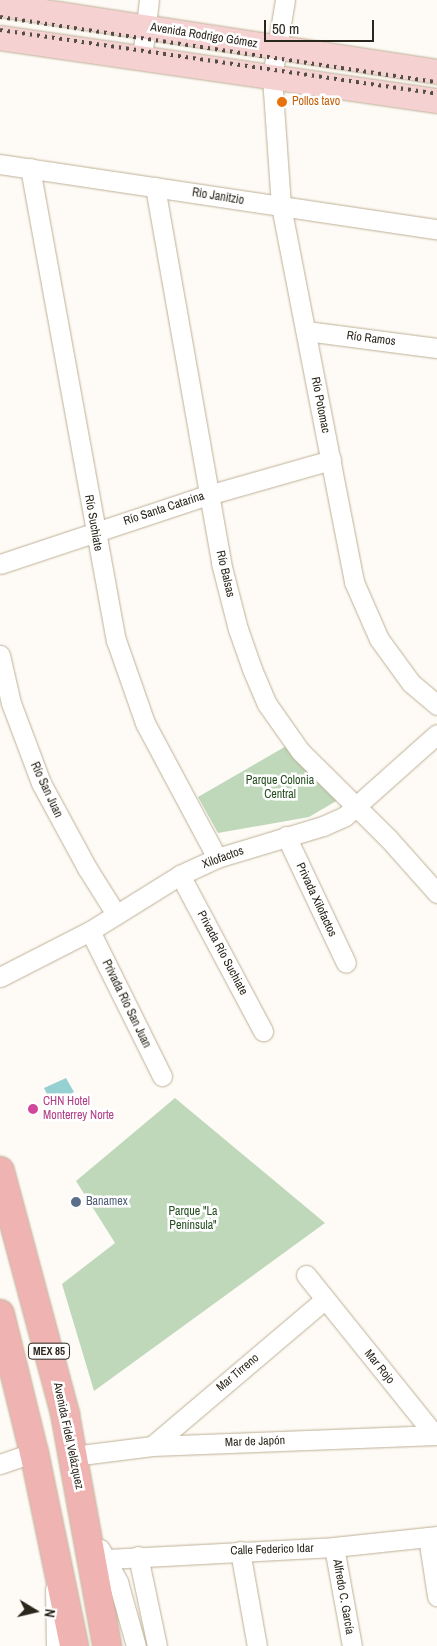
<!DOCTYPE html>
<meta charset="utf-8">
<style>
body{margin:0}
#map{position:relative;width:437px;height:1646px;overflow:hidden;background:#fefbf6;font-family:"Archivo Narrow",sans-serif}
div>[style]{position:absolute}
.green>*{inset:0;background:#bed8b9}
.water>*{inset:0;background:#97d0d1}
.roads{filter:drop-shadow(0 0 1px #beb096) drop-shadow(0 0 1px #beb096)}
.minor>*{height:19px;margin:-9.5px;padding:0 9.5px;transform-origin:9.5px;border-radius:9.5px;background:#fff}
.major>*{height:24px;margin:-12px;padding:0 12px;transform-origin:12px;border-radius:12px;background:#f5d1d1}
.highway>*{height:28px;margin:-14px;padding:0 14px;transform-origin:14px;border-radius:14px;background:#efb3b2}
.rail>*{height:4px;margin-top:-2px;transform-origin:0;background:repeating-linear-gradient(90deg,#534f46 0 2.5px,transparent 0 7.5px)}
.dots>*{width:14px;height:14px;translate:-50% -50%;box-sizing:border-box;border:2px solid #fff;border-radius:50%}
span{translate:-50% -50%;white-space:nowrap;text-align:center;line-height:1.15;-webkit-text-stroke:5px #fff;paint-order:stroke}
.shield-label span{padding:1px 4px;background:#fff;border:1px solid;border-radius:4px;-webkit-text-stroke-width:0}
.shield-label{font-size:11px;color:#2b261c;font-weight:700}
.street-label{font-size:12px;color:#2b261c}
.food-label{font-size:12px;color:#c56008}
.left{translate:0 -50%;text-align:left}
.park-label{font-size:12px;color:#254e1f}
.hotel-label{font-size:12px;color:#b23c85}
.service-label{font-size:12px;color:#4e5e75}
.north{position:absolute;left:10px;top:1586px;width:50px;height:50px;-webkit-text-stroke:4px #fff;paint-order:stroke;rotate:99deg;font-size:14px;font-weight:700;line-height:20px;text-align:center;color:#2b261c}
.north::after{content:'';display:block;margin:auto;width:18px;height:22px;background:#2b261c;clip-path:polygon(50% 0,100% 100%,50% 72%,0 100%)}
.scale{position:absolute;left:264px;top:20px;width:110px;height:22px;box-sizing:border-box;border:2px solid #2b261c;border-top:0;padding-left:6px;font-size:15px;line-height:18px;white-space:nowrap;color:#2b261c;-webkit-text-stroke:4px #fff;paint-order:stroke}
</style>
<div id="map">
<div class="green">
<i style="clip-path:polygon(288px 745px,338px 800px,309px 817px,218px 833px,198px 797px)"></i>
<i style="clip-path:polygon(175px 1098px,325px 1223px,94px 1391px,62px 1284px,115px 1243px,76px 1181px)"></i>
</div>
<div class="water">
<i style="clip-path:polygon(66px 1078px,74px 1092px,52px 1104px,44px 1088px)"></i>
</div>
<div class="roads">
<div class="minor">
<i style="left:285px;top:0;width:78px;rotate:99.6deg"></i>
<i style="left:272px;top:77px;width:129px;rotate:86deg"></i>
<i style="left:281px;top:206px;width:383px;rotate:79deg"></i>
<i style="left:354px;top:582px;width:62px;rotate:66.3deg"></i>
<i style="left:379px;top:639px;width:54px;rotate:54deg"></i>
<i style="left:411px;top:683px;width:34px;rotate:40deg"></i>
<i style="left:142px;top:57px;width:57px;rotate:-83deg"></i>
<i style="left:0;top:164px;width:442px;rotate:8.5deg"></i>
<i style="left:30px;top:168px;width:480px;rotate:79.7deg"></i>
<i style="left:116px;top:640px;width:88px;rotate:70.7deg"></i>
<i style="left:145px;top:723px;width:153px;rotate:61.9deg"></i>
<i style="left:155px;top:187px;width:382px;rotate:80deg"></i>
<i style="left:221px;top:563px;width:68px;rotate:75.6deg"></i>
<i style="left:238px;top:629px;width:42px;rotate:70.7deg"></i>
<i style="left:252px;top:669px;width:38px;rotate:67deg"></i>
<i style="left:267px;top:704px;width:57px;rotate:54.9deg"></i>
<i style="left:300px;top:751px;width:124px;rotate:44.7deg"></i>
<i style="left:388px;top:838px;width:74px;rotate:48.3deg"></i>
<i style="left:306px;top:331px;width:132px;rotate:7.4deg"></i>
<i style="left:0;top:564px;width:219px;rotate:-18.4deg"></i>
<i style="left:208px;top:495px;width:128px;rotate:-15.9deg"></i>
<i style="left:0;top:655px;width:49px;rotate:77.1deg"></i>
<i style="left:11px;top:703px;width:85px;rotate:69.4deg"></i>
<i style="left:41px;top:783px;width:97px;rotate:61.6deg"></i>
<i style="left:87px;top:868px;width:54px;rotate:57.8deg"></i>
<i style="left:286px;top:836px;width:140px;rotate:64.7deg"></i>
<i style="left:180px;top:875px;width:177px;rotate:62deg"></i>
<i style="left:90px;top:931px;width:162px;rotate:63.6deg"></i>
<i style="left:0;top:977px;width:101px;rotate:-27.1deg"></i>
<i style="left:90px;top:931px;width:106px;rotate:-31.9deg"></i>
<i style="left:180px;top:875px;width:41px;rotate:-24.7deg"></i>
<i style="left:217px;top:858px;width:111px;rotate:-16.8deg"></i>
<i style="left:323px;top:826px;width:24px;rotate:-24deg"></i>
<i style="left:345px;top:816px;width:123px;rotate:-41.7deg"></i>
<i style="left:306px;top:1275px;width:204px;rotate:51.2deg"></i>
<i style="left:152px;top:1446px;width:226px;rotate:-40.3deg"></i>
<i style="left:73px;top:1456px;width:80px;rotate:-7.2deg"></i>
<i style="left:152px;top:1446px;width:285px;rotate:-2.2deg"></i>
<i style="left:0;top:1464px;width:36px;rotate:-19deg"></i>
<i style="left:428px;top:1537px;width:60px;rotate:81.3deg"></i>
<i style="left:334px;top:1547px;width:101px;rotate:79.7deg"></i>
<i style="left:100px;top:1549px;width:38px;rotate:61deg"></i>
<i style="left:118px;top:1582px;width:66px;rotate:74.3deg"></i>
<i style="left:240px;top:1551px;width:97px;rotate:79.9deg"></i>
<i style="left:138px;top:1556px;width:92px;rotate:78.1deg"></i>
<i style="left:107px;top:1559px;width:227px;rotate:-3deg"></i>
<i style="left:334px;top:1547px;width:104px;rotate:-6.1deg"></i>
<i style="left:55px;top:1589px;width:57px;rotate:89deg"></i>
</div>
<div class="major">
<i style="left:0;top:5px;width:442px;rotate:8.7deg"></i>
<i style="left:0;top:38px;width:442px;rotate:8.2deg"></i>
</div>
<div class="highway">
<i style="left:0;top:1171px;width:252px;rotate:75deg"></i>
<i style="left:65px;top:1414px;width:236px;rotate:79.7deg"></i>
<i style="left:0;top:1314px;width:142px;rotate:76.2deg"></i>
<i style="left:34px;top:1452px;width:198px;rotate:78.3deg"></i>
</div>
</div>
<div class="rail">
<i style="left:0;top:17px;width:442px;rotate:8.5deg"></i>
<i style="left:0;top:30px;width:442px;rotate:8.3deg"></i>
</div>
<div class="dots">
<i style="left:282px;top:102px;background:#e8710a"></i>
<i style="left:33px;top:1109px;background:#d1479c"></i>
<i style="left:76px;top:1202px;background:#5c6f8a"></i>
</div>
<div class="shield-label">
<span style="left:49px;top:1351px">MEX 85</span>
</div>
<div class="street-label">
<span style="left:204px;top:36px;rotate:9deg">Avenida Rodrigo Gómez</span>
<span style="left:218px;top:197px;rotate:9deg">Rio Janitzio</span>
<span style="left:371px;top:339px;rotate:7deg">Río Ramos</span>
<span style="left:320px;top:405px;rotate:79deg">Río Potomac</span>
<span style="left:164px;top:509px;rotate:-18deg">Río Santa Catarina</span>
<span style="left:93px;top:523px;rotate:80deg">Río Suchiate</span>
<span style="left:225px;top:574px;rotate:77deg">Río Balsas</span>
<span style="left:46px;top:790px;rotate:65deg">Río San Juan</span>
<span style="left:223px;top:858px;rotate:-20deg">Xilofactos</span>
<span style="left:316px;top:900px;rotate:65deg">Privada Xilofactos</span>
<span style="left:222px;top:953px;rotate:62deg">Privada Río Suchiate</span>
<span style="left:126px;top:1004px;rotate:64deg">Privada Río San Juan</span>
<span style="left:379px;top:1367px;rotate:51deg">Mar Rojo</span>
<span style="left:238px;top:1373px;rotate:-40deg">Mar Tirreno</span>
<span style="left:68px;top:1436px;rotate:78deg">Avenida Fidel Velázquez</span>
<span style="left:255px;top:1442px;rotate:-2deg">Mar de Japón</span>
<span style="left:272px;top:1550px;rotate:-2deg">Calle Federico Idar</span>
<span style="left:343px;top:1597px;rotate:80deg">Alfredo C. García</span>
</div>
<div class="food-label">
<span class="left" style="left:292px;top:102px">Pollos tavo</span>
</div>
<div class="park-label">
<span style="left:280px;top:788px">Parque Colonia<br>Central</span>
<span style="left:193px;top:1219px">Parque "La<br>Península"</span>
</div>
<div class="hotel-label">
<span class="left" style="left:43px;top:1109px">CHN Hotel<br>Monterrey Norte</span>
</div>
<div class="service-label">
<span class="left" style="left:86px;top:1202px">Banamex</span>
</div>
<div class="north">N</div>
<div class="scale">50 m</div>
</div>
